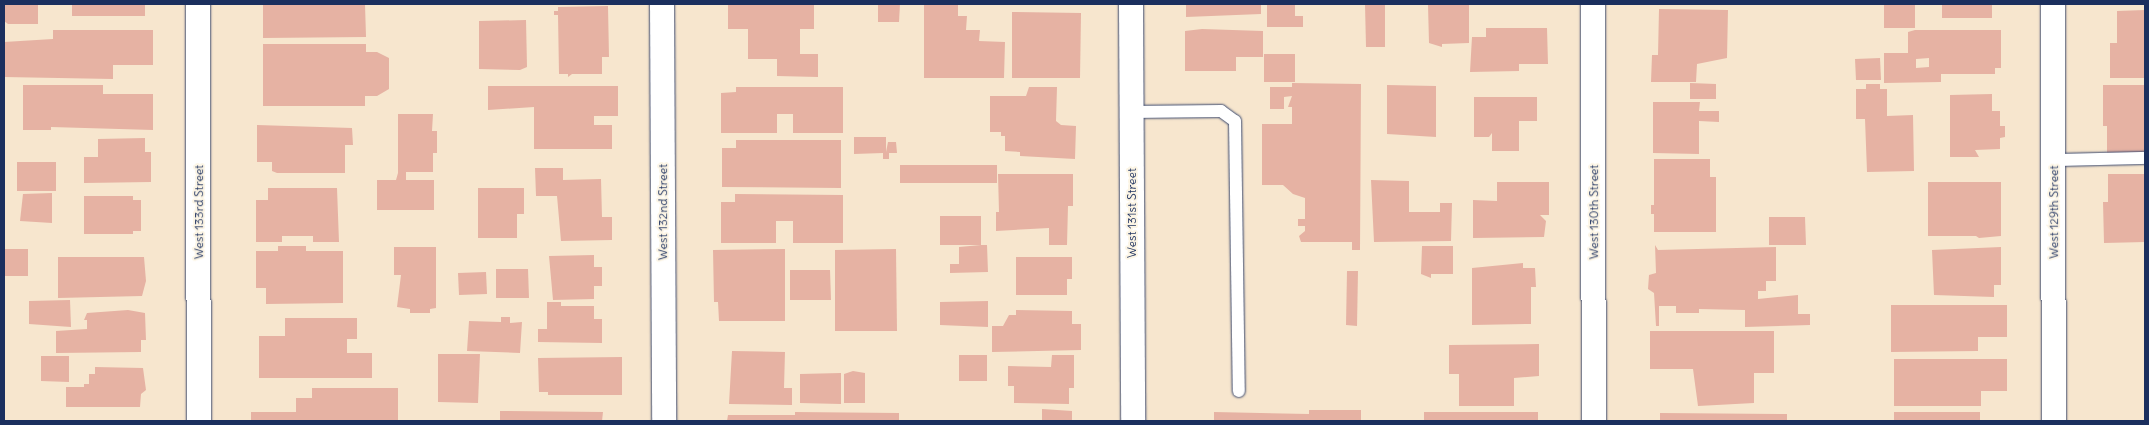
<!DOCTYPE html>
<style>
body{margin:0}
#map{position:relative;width:2149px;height:425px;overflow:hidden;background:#f7e6ce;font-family:Delius,sans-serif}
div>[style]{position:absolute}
.building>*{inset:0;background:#e6b2a3}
.roads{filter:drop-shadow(0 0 1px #3c4a6f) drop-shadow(0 0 1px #3c4a6f)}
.lane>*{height:12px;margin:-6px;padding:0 6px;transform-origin:6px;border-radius:6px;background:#fff}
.street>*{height:24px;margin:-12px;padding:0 12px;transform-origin:12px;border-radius:12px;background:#fff}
span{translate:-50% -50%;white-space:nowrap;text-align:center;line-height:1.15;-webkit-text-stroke:4px #fcf5e5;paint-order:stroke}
.street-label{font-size:12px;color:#1b2f5e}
.frame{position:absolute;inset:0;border:5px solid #1b2f5e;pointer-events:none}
</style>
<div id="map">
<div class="building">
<i style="clip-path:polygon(4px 4px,38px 4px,38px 24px,8px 24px,4px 21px)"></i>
<i style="clip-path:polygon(72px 4px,145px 4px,145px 16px,72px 16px)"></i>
<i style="clip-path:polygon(263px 4px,365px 4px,366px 37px,263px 38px)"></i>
<i style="clip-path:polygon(728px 4px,814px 4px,814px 29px,800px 29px,800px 54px,818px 54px,818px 77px,777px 76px,777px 59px,748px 59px,748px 29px,728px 29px)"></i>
<i style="clip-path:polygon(878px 4px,900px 4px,899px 22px,878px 22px)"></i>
<i style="clip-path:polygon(924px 4px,958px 4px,958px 16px,967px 16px,966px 30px,980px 30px,979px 41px,1005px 42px,1004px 78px,924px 78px)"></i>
<i style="clip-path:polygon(1186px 4px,1261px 4px,1261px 14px,1186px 17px)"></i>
<i style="clip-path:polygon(1267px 4px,1295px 4px,1295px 16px,1303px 16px,1303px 27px,1267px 27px)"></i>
<i style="clip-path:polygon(1365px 4px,1385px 4px,1385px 47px,1366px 47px)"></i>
<i style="clip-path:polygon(1469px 4px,1469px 43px,1442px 44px,1442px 47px,1429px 43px,1428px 5px)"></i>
<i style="clip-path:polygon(1884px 4px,1915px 4px,1915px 28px,1884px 28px)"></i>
<i style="clip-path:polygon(1942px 4px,1992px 4px,1992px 18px,1942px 18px)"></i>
<i style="clip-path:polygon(608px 6px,609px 57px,602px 57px,602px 74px,572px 74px,568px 77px,568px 74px,559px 74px,558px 15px,554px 15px,554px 11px,558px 11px,558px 7px)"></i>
<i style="clip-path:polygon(1659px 9px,1728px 10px,1727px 58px,1697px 64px,1696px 82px,1651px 82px,1652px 55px,1658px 55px)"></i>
<i style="clip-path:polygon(2145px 10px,2145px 78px,2110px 78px,2110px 43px,2117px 43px,2117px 11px)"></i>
<i style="clip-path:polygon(1012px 12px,1081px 13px,1080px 78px,1012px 78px)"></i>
<i style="clip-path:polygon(526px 20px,527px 67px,520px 70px,479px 69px,479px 21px)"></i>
<i style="clip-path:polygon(1486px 28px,1547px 28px,1548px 64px,1519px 64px,1519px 71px,1470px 72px,1472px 37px,1486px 37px)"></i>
<i style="clip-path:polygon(1202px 29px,1263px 31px,1263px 57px,1236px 57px,1236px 71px,1185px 71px,1185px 31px)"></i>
<i style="clip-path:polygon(53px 30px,153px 30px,153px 65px,113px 65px,113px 79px,4px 77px,4px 42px,53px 39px)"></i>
<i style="clip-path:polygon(evenodd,1915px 30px,2001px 30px,2001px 68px,1995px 68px,1995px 74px,1941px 74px,1941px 82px,1884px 83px,1884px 53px,1908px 53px,1908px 32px,1915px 30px,1929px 58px,1929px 67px,1916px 68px,1916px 59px,1929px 58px)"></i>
<i style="clip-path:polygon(263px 44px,366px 44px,366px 52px,377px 52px,389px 58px,389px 89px,377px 96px,365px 96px,365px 106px,263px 106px)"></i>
<i style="clip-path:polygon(1264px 54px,1295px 54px,1295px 82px,1264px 82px)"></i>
<i style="clip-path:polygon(1880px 58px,1881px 80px,1856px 80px,1855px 59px)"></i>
<i style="clip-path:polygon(1292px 83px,1361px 84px,1360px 250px,1352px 250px,1352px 242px,1301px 242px,1299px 236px,1305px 231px,1305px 226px,1298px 226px,1298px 219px,1305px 219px,1305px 198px,1293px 194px,1283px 185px,1262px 185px,1262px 124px,1292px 124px,1292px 107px,1288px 107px,1292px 96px,1284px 97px,1284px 109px,1270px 109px,1270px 87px,1292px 87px)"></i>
<i style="clip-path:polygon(1690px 83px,1716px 84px,1716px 99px,1690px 99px)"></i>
<i style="clip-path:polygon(1866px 84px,1880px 84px,1880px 89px,1887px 89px,1887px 116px,1913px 115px,1914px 171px,1867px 172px,1865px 119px,1856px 119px,1856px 89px,1866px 89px)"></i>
<i style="clip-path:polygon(23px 85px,103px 85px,103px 94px,153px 94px,153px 130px,51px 127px,51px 130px,23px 130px)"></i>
<i style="clip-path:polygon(1387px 85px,1436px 86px,1436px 137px,1387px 134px)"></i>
<i style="clip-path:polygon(2103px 85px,2145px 85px,2145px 154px,2107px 154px,2107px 126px,2103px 126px)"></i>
<i style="clip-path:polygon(488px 86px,618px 86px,618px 116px,594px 116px,594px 125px,612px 125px,612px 149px,534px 149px,534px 107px,488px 110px)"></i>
<i style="clip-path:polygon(736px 87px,843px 87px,843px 133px,793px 133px,793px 114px,777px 114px,777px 133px,721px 133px,721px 93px,736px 92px)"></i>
<i style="clip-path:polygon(1029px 87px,1057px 87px,1056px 121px,1061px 125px,1076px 126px,1075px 159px,1020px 156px,1020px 152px,1005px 151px,1005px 136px,1001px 136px,1001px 132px,990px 132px,990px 96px,1026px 96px)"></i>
<i style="clip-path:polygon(1992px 94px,1992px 111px,2000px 111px,2000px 126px,2005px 126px,2005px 137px,2000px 138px,2000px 149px,1975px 150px,1979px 157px,1950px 157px,1950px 95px)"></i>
<i style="clip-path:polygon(1474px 97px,1537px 97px,1537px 121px,1519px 121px,1519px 151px,1492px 151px,1492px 133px,1489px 137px,1474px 137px)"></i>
<i style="clip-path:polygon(1653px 102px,1700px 102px,1699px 111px,1719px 111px,1719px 122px,1699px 121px,1699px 154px,1653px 153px)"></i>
<i style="clip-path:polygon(398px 114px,433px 114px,432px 131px,437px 131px,437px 153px,433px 153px,433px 172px,406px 172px,406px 180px,434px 180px,434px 210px,377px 210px,377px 180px,396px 180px,398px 173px)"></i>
<i style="clip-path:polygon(257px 125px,352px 128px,353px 145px,345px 145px,345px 173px,277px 173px,272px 171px,272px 162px,257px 162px)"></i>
<i style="clip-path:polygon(854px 137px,886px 137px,886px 152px,888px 142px,896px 142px,897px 153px,889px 153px,889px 159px,883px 159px,883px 153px,854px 154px)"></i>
<i style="clip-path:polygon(145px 138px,145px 152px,151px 152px,151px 182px,84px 183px,84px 157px,98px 157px,98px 139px)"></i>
<i style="clip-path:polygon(736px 140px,841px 140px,841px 188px,722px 187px,722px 148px,736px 148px)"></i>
<i style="clip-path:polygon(1654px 159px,1710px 159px,1710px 177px,1716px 177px,1716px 232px,1654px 232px,1654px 214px,1651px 214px,1651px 205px,1654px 205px)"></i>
<i style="clip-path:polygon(17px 162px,56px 162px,56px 191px,17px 191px)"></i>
<i style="clip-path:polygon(900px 165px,997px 165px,997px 183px,900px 183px)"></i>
<i style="clip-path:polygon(535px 168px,563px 168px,563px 180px,601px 179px,602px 217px,612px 217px,612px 240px,561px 241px,557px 196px,536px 196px)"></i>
<i style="clip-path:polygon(998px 174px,1073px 174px,1073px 206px,1068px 206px,1067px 245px,1049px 245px,1049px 228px,996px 231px,996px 212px,999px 212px)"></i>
<i style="clip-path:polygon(2108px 174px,2145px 174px,2145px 242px,2104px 243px,2103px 202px,2108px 202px)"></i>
<i style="clip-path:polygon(1371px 180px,1409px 181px,1409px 212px,1440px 212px,1440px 203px,1452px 203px,1451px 241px,1374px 242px)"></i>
<i style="clip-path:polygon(1497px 182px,1549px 182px,1549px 215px,1540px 215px,1546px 221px,1544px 237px,1473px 238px,1473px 200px,1497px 201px)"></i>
<i style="clip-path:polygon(1928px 182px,2001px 182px,2001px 236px,1979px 238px,1976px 236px,1928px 236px)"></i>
<i style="clip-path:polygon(268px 188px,337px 188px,339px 242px,313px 242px,313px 236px,282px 236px,282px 242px,256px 242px,256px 200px,268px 200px)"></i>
<i style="clip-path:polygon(478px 188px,524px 188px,524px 214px,517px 214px,517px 238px,478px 238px)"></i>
<i style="clip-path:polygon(52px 193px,52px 223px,20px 221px,23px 194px)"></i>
<i style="clip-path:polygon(735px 194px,843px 195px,843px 243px,793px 243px,793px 221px,776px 221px,776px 243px,721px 243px,721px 202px,735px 202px)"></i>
<i style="clip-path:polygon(84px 196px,133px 196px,133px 200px,141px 200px,141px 231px,133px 231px,133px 234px,84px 234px)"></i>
<i style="clip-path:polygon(940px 216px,981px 216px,981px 245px,940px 245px)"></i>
<i style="clip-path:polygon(1769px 217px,1805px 217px,1806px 245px,1769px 245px)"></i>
<i style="clip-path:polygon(981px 245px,987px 245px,988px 272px,950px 273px,950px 264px,959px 264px,959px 247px)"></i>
<i style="clip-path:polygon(1655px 245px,1658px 250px,1776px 247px,1776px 281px,1766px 281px,1766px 291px,1758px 291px,1758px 299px,1798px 295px,1798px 314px,1810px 314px,1810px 325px,1745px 327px,1745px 310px,1699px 309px,1699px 313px,1676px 313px,1676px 306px,1659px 306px,1659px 326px,1656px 326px,1654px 293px,1648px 289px,1649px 275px,1656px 273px)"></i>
<i style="clip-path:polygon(278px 246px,306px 246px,306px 251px,343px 251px,343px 303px,266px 304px,266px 288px,256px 288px,256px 251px,278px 251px)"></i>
<i style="clip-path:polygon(1422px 246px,1453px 246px,1453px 274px,1431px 274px,1431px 278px,1421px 274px)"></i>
<i style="clip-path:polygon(394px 247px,436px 247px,436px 308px,430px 309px,430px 313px,410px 313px,410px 309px,397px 307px,401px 275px,394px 275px)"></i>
<i style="clip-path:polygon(2001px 247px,2001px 285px,1994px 285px,1994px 297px,1934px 295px,1932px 250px)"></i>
<i style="clip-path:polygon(4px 249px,28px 249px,28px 276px,4px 276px)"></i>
<i style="clip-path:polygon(785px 249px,785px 321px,719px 321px,718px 302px,714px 302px,713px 250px)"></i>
<i style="clip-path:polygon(896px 249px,897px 331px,835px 331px,835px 250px)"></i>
<i style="clip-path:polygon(594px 255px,594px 267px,602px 267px,602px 286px,594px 286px,594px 299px,553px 300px,549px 256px)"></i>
<i style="clip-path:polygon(58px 257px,144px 257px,146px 281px,142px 296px,58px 298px)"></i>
<i style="clip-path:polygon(1016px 257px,1072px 257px,1072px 279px,1067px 279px,1067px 295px,1016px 295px)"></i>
<i style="clip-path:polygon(1523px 263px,1523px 268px,1535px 268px,1536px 287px,1531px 287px,1531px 324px,1472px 325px,1472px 268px)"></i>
<i style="clip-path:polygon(496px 269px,528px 269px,529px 298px,496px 298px)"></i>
<i style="clip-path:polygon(790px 270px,830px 270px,831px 300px,790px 300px)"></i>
<i style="clip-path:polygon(1347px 271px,1358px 271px,1357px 326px,1346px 325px)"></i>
<i style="clip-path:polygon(486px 272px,487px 294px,459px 295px,458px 273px)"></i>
<i style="clip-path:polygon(70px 300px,71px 327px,29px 324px,29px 301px)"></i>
<i style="clip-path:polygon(988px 301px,988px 327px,940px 325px,940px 302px)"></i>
<i style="clip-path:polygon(547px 302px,561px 302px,561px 306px,594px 306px,594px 319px,602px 319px,602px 343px,538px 342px,538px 329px,547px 329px)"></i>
<i style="clip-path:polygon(1891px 305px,2007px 305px,2007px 337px,1978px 337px,1978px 351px,1891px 352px)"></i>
<i style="clip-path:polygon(128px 310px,145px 313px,146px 340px,141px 340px,141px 352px,56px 353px,56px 331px,87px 329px,87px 320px,84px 320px,87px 313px)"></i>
<i style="clip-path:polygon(1016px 310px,1072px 311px,1072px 324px,1081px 324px,1081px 350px,992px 352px,992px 326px,1003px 326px,1009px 315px,1016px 315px)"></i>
<i style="clip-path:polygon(501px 317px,510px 317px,510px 323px,522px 322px,520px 353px,467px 351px,469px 321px,501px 322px)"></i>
<i style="clip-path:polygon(285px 318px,357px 318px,357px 339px,347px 339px,347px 353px,372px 353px,372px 378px,259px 378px,259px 336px,285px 336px)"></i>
<i style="clip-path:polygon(1650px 331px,1774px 331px,1774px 373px,1754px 373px,1754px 403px,1698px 406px,1693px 369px,1650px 369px)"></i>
<i style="clip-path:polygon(1539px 344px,1539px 376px,1514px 378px,1514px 406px,1459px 406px,1459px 374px,1449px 374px,1449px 345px)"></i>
<i style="clip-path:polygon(732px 351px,785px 352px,784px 388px,792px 388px,792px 405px,729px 404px)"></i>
<i style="clip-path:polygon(438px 354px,480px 354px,478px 403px,438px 402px)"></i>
<i style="clip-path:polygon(959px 355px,987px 355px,987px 381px,959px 381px)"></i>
<i style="clip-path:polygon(1052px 355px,1074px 355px,1074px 388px,1069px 388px,1069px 404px,1014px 403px,1014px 386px,1008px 386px,1008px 366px,1051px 367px)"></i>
<i style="clip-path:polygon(41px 356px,69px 356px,69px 382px,41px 381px)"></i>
<i style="clip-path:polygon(622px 357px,622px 395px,548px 395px,548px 392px,539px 392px,538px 358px)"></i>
<i style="clip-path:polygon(1894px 359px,2007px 359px,2007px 391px,1981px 391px,1981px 406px,1894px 406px)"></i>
<i style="clip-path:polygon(95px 367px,143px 368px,146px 390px,141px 394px,140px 407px,66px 407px,66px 387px,84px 387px,84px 384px,89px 384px,89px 374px,95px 374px)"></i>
<i style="clip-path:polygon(853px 371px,865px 373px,865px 403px,844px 403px,844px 374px)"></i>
<i style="clip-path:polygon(841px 373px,841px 404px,800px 403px,800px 374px)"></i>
<i style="clip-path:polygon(312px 388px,398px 388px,398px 421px,251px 421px,251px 412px,296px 412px,296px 398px,312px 398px)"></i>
<i style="clip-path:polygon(1042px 409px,1072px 411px,1072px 421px,1042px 421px)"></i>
<i style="clip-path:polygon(1309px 410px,1361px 410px,1361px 421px,1214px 421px,1214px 412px,1309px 414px)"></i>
<i style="clip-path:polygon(500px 411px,603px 412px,602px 421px,500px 421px)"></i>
<i style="clip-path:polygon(795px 412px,899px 413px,899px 421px,727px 421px,728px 415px,795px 415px)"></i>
<i style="clip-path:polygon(1424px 412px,1538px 412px,1538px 421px,1424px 421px)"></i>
<i style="clip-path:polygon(1894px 412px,1980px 412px,1980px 421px,1894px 421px)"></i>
<i style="clip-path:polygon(1660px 413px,1787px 414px,1787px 421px,1660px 421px)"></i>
</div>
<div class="roads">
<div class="lane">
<i style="left:1131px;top:112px;width:90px;rotate:-0.6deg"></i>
<i style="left:1221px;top:111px;width:17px;rotate:36deg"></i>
<i style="left:1235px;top:121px;width:270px;rotate:89.2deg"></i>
<i style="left:2054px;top:160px;width:91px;rotate:-1.3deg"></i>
</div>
<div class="street">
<i style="left:198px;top:4px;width:417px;rotate:89.9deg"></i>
<i style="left:662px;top:4px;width:417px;rotate:89.7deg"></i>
<i style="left:1131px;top:4px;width:417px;rotate:89.7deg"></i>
<i style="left:1593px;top:4px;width:417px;rotate:89.9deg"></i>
<i style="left:2053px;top:4px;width:417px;rotate:89.9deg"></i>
</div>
</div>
<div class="street-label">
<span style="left:199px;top:212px;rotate:-90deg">West 133rd Street</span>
<span style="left:663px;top:212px;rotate:-90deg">West 132nd Street</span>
<span style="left:1594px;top:212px;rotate:-90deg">West 130th Street</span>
<span style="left:2054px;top:212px;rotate:-90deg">West 129th Street</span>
<span style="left:1132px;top:213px;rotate:-90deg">West 131st Street</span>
</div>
<div class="frame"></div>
</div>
